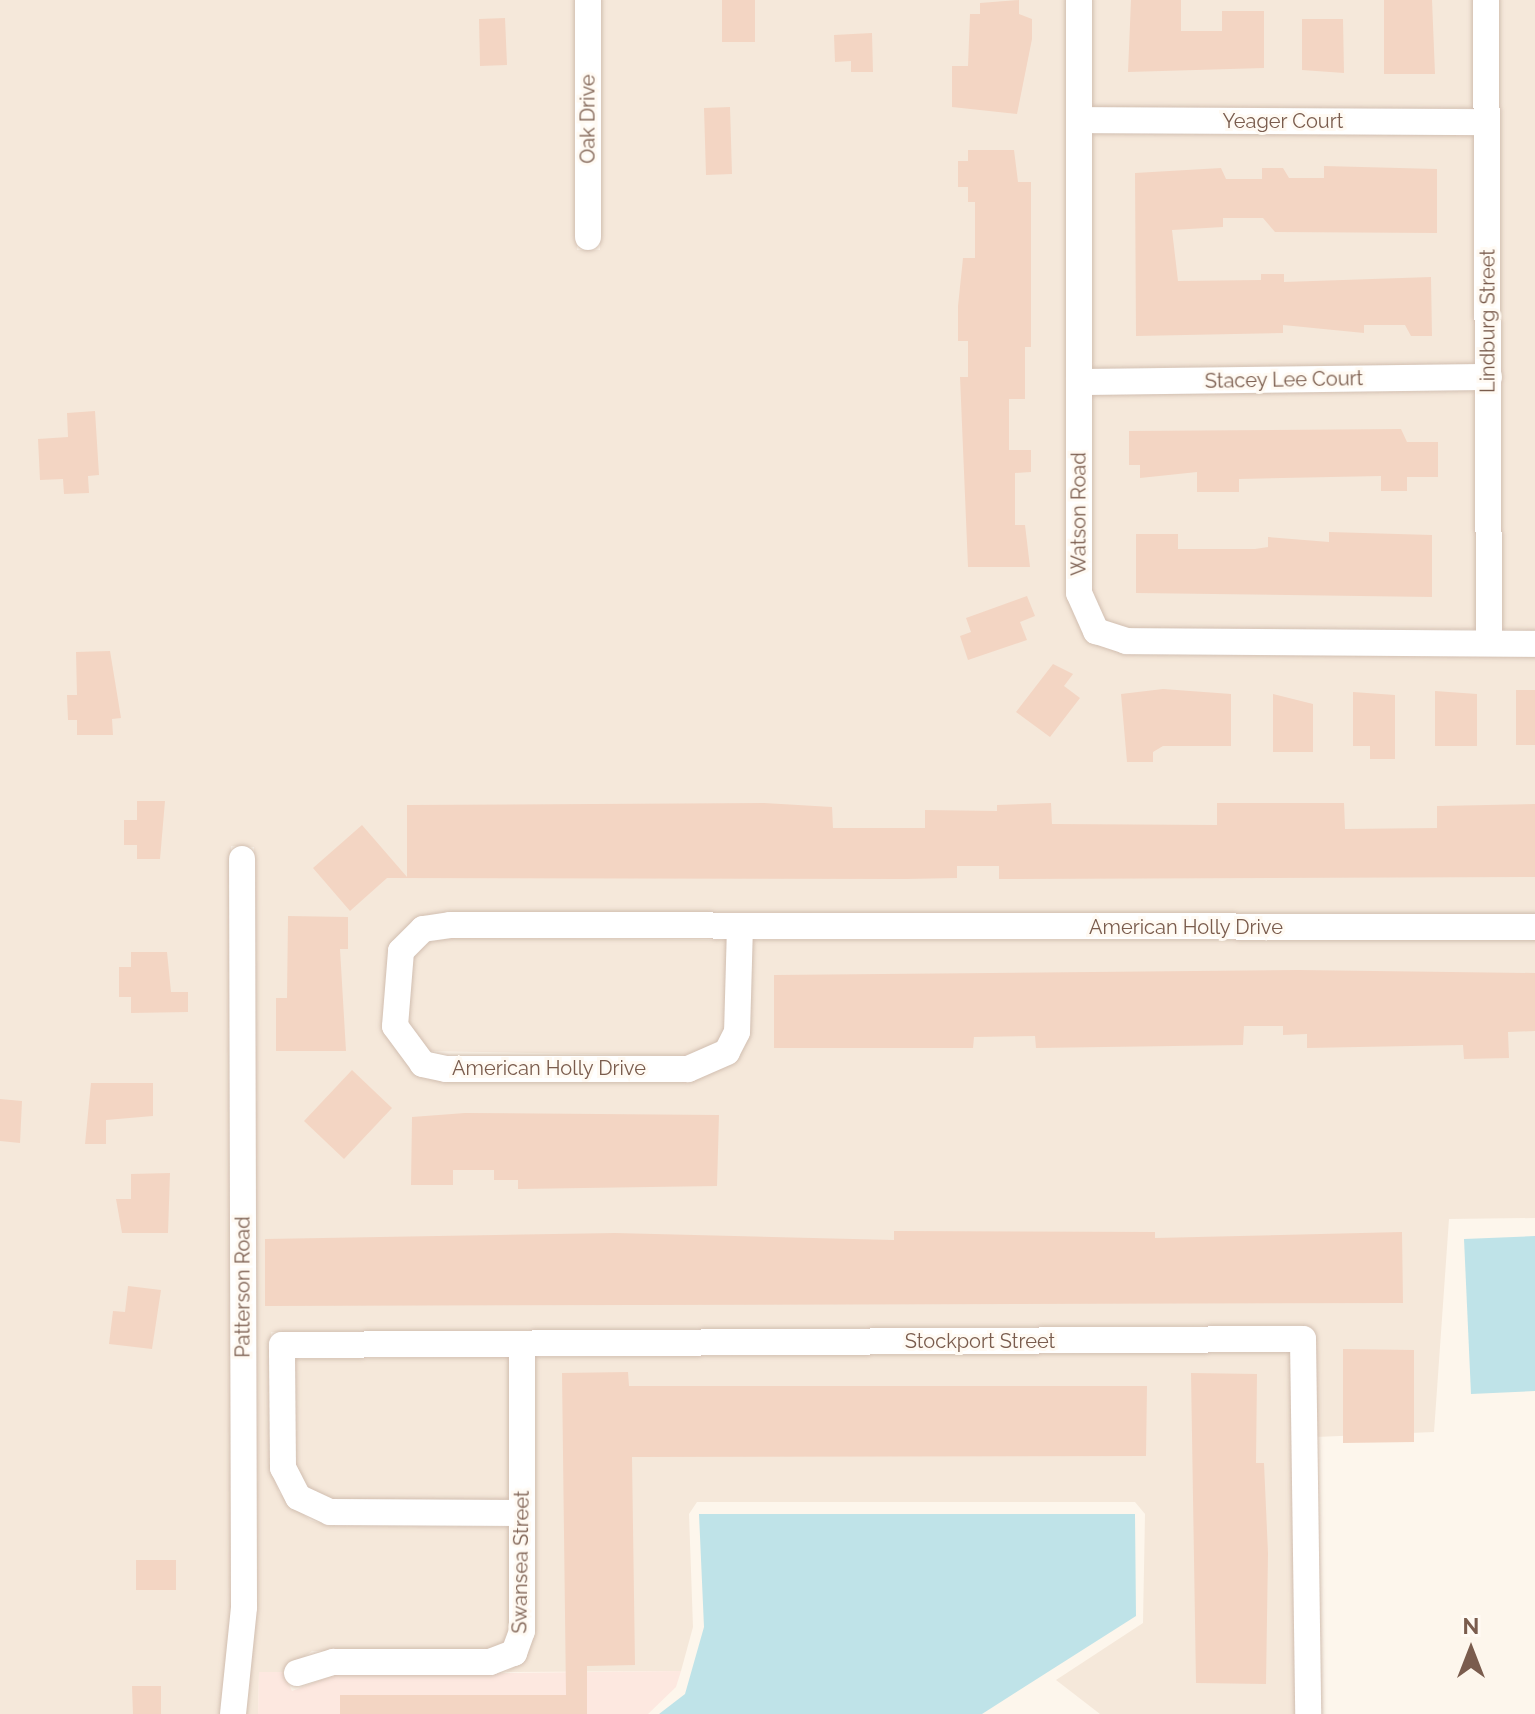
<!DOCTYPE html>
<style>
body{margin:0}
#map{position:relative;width:1535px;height:1714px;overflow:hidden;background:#fdf6ec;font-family:Raleway,sans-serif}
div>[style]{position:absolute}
.residential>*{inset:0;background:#f5e8da}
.commercial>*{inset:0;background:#fde8e0}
.water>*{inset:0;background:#bfe3e8}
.building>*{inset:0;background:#f3d5c3}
.roads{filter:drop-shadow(0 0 2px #d1beb0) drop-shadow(0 0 2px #d1beb0)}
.minor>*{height:26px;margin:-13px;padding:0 13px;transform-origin:13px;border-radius:13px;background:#fff}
span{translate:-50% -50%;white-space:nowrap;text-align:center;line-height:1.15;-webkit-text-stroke:6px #fffaf3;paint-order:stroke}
.street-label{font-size:20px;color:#7a5c4d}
.north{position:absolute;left:1431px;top:1610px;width:80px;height:80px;-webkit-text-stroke:6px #fffaf3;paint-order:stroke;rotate:0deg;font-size:22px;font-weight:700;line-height:32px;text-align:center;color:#7a5c4d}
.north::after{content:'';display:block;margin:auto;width:28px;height:36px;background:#7a5c4d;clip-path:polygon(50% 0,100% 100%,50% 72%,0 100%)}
</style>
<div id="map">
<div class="residential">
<i style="clip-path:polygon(0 0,576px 0,577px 250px,600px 250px,600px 0,1068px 0,1085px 637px,1126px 655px,1535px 657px,1535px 914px,448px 912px,421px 916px,389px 948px,383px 1026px,415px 1073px,444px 1082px,688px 1082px,733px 1064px,747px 1039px,752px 940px,1535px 940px,1535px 1218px,1449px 1219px,1434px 1432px,1316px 1437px,1314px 1339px,1302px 1325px,271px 1332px,271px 1469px,279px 1493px,310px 1520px,330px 1526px,511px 1527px,511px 1629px,506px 1642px,488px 1649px,312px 1651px,283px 1672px,259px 1672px,258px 1714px,245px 1714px,256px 1607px,254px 847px,231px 846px,232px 1607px,221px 1714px,0 1714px)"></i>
<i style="clip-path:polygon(1091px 0,1474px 0,1475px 108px,1091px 107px)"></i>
<i style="clip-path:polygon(1498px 0,1535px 0,1535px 630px,1501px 629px)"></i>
<i style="clip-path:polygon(1091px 134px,1475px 135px,1477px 364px,1091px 368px)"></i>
<i style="clip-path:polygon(1477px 391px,1478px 629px,1128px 628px,1104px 620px,1091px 590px,1091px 395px)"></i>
<i style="clip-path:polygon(451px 938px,728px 940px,726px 1027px,718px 1042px,686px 1056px,428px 1051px,407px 1022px,411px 959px,428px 942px)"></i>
<i style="clip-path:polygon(1291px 1352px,1296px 1714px,1100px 1714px,1056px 1680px,1143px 1623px,1145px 1514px,1135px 1502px,697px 1502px,689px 1514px,693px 1627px,681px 1671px,506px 1672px,523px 1661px,534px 1631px,534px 1357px)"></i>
<i style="clip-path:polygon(510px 1357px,510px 1500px,332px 1499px,306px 1487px,295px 1466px,294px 1359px)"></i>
</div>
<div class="commercial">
<i style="clip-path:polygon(681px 1671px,676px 1687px,648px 1714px,258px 1714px,259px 1672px,283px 1672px,292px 1691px,334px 1675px)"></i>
</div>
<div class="water">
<i style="clip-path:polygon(1535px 1236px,1535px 1391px,1471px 1394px,1464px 1239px)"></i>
<i style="clip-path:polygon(699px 1514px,1135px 1514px,1136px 1616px,982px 1714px,659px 1714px,685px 1694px,704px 1627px)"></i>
</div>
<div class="building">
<i style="clip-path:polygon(722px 0,755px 0,755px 42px,722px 42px)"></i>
<i style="clip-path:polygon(1019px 0,1019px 14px,1032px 19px,1032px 39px,1017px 114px,952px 107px,952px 66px,968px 66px,970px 14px,980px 14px,980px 3px)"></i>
<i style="clip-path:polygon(1131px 0,1181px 0,1181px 31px,1222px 31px,1222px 11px,1264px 11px,1264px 68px,1128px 72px)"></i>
<i style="clip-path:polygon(1384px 0,1432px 0,1435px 74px,1384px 74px)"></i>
<i style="clip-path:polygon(505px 18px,507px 65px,480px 66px,479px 19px)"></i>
<i style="clip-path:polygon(1302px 19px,1343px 19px,1344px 73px,1302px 70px)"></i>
<i style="clip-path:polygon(872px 33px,873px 72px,851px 72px,851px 61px,835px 62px,834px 35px)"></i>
<i style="clip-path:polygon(730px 107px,732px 174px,706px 175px,704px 108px)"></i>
<i style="clip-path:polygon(968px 150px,1014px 150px,1018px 182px,1031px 182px,1031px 347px,1025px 347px,1025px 399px,1009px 399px,1009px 450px,1031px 450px,1031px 472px,1015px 473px,1015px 525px,1025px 525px,1030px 567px,968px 567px,960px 377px,968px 377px,968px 341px,958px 341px,958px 306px,963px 258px,975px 258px,975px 202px,968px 202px,968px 187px,958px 187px,958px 161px,968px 161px)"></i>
<i style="clip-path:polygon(1324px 166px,1437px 169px,1437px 233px,1275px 232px,1263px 218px,1223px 218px,1223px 227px,1172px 230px,1178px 281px,1261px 280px,1261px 274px,1284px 274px,1284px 282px,1431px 277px,1432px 336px,1411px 336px,1405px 325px,1364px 325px,1364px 333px,1283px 325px,1283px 333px,1136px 336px,1135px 173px,1221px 168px,1226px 179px,1262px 179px,1262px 168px,1283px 168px,1289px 178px,1324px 178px)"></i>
<i style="clip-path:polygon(95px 411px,99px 475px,88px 476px,89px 493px,64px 494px,63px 479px,40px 480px,38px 439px,68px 437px,67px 413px)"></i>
<i style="clip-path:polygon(1401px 429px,1407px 442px,1438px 442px,1438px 477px,1407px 477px,1407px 491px,1381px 491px,1381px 476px,1239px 479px,1239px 492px,1197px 492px,1197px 472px,1140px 478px,1140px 465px,1129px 465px,1129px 431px)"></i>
<i style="clip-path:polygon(1329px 532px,1432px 535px,1432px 597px,1136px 593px,1136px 534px,1178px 534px,1178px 549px,1255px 549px,1268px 547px,1268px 537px,1329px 542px)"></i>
<i style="clip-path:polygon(1027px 596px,1035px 616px,1020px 622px,1027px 640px,968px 660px,960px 636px,971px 632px,966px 618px)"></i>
<i style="clip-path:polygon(110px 651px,121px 718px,112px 719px,113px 735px,77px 735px,77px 720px,68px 720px,67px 695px,77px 695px,76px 652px)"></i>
<i style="clip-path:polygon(1053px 664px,1073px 674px,1064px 686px,1080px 698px,1050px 737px,1016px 712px)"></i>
<i style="clip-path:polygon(1163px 689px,1231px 694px,1231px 746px,1163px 746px,1153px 752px,1153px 762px,1127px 762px,1121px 694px)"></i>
<i style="clip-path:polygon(1516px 690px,1535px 690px,1535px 745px,1516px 745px)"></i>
<i style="clip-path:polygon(1435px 691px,1477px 694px,1477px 746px,1435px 746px)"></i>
<i style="clip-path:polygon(1353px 692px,1395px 695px,1395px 759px,1370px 759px,1370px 746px,1353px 746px)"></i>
<i style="clip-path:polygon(1273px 694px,1313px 704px,1313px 752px,1273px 752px)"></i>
<i style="clip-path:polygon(137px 801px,165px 801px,160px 859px,137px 859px,137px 845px,124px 845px,124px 820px,137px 820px)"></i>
<i style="clip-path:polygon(764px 803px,832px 807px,833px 828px,925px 828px,925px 810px,997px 811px,997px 805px,1051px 803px,1052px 824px,1217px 825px,1217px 803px,1344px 803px,1345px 829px,1437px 828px,1437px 806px,1535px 804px,1535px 877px,999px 879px,999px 866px,957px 866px,957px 878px,906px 879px,387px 878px,350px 911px,313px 868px,362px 825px,407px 877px,407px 805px)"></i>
<i style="clip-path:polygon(288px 916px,348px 917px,348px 949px,340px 949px,346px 1051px,276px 1051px,276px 998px,287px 998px)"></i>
<i style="clip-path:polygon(131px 952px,167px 952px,171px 992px,188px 992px,188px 1012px,131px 1013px,131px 997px,119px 997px,119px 967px,131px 967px)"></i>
<i style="clip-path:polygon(1298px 970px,1535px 973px,1535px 1031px,1508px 1032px,1509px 1058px,1464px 1059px,1463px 1045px,1307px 1048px,1307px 1034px,1283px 1035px,1283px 1026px,1244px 1026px,1243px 1045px,1036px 1048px,1035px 1036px,974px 1037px,973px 1048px,774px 1048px,774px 975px)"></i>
<i style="clip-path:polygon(352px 1070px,392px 1108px,344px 1159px,304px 1121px)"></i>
<i style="clip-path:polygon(91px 1083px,153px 1083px,153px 1116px,106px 1120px,106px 1144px,85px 1144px)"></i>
<i style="clip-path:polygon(0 1099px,22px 1101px,20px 1143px,0 1141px)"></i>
<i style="clip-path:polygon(465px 1113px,719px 1115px,717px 1186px,518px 1189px,518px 1180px,494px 1180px,494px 1170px,453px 1170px,453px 1185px,411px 1185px,412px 1117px)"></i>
<i style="clip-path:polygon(170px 1173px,168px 1233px,122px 1233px,116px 1199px,131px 1199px,131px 1174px)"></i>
<i style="clip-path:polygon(894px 1231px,1155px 1232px,1155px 1238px,1402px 1232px,1403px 1303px,265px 1306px,265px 1239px,615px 1233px,894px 1240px)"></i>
<i style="clip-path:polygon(128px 1286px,161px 1290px,152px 1349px,109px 1344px,113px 1311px,125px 1312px)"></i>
<i style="clip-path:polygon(1343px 1349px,1414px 1350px,1414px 1442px,1343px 1443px)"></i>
<i style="clip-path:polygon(628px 1372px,629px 1386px,1147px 1386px,1146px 1456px,632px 1457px,635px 1665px,587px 1666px,587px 1714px,340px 1714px,340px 1695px,566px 1695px,562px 1373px)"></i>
<i style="clip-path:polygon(1191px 1373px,1257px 1374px,1256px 1463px,1264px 1463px,1268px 1553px,1266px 1684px,1196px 1683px)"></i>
<i style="clip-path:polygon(136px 1560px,176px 1560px,176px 1590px,136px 1590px)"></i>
<i style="clip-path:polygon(132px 1686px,161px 1686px,161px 1714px,133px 1714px)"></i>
</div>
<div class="roads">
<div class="minor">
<i style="left:588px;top:0;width:237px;rotate:90deg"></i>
<i style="left:1079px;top:0;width:593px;rotate:90deg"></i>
<i style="left:1079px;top:593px;width:42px;rotate:65.9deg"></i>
<i style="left:1096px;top:631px;width:32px;rotate:18deg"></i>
<i style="left:1126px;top:641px;width:409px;rotate:0.4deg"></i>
<i style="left:1486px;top:0;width:642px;rotate:89.73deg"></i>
<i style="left:1079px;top:120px;width:407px;rotate:0.3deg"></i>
<i style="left:1079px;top:382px;width:410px;rotate:-0.7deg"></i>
<i style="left:740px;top:926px;width:106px;rotate:91.6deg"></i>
<i style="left:737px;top:1032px;width:22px;rotate:117deg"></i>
<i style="left:727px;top:1052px;width:43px;rotate:156.4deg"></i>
<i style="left:688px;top:1069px;width:242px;rotate:180deg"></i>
<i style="left:446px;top:1069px;width:24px;rotate:-168deg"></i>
<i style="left:423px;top:1064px;width:47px;rotate:-126.4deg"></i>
<i style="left:395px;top:1026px;width:75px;rotate:-85.4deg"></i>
<i style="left:401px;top:951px;width:31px;rotate:-45deg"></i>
<i style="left:423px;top:929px;width:27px;rotate:-8deg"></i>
<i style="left:450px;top:925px;width:1085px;rotate:0.11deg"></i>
<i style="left:522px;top:1513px;width:192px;rotate:-179.7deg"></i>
<i style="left:330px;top:1512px;width:35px;rotate:-155deg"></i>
<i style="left:298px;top:1497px;width:33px;rotate:-117deg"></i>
<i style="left:283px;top:1468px;width:123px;rotate:-90.5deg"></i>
<i style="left:282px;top:1345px;width:1021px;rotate:-0.34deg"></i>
<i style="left:1303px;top:1339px;width:375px;rotate:89.2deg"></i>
<i style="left:297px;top:1673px;width:38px;rotate:-17deg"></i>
<i style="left:333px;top:1662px;width:157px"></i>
<i style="left:490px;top:1662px;width:26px;rotate:-21deg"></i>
<i style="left:514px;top:1653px;width:23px;rotate:-70deg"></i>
<i style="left:522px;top:1631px;width:287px;rotate:-90deg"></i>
<i style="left:233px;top:1714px;width:108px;rotate:-84.1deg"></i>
<i style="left:244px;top:1607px;width:748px;rotate:-90.15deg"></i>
</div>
</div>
<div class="street-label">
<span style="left:588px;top:119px;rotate:-90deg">Oak Drive</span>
<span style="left:1283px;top:121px">Yeager Court</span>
<span style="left:1488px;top:321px;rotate:-90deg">Lindburg Street</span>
<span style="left:1284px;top:380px;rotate:-1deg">Stacey Lee Court</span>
<span style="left:1079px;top:514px;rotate:-90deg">Watson Road</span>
<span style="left:1186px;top:927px">American Holly Drive</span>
<span style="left:549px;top:1068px">American Holly Drive</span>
<span style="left:243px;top:1287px;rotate:-90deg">Patterson Road</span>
<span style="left:980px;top:1341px">Stockport Street</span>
<span style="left:521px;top:1562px;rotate:-89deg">Swansea Street</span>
</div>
<div class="north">N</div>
</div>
